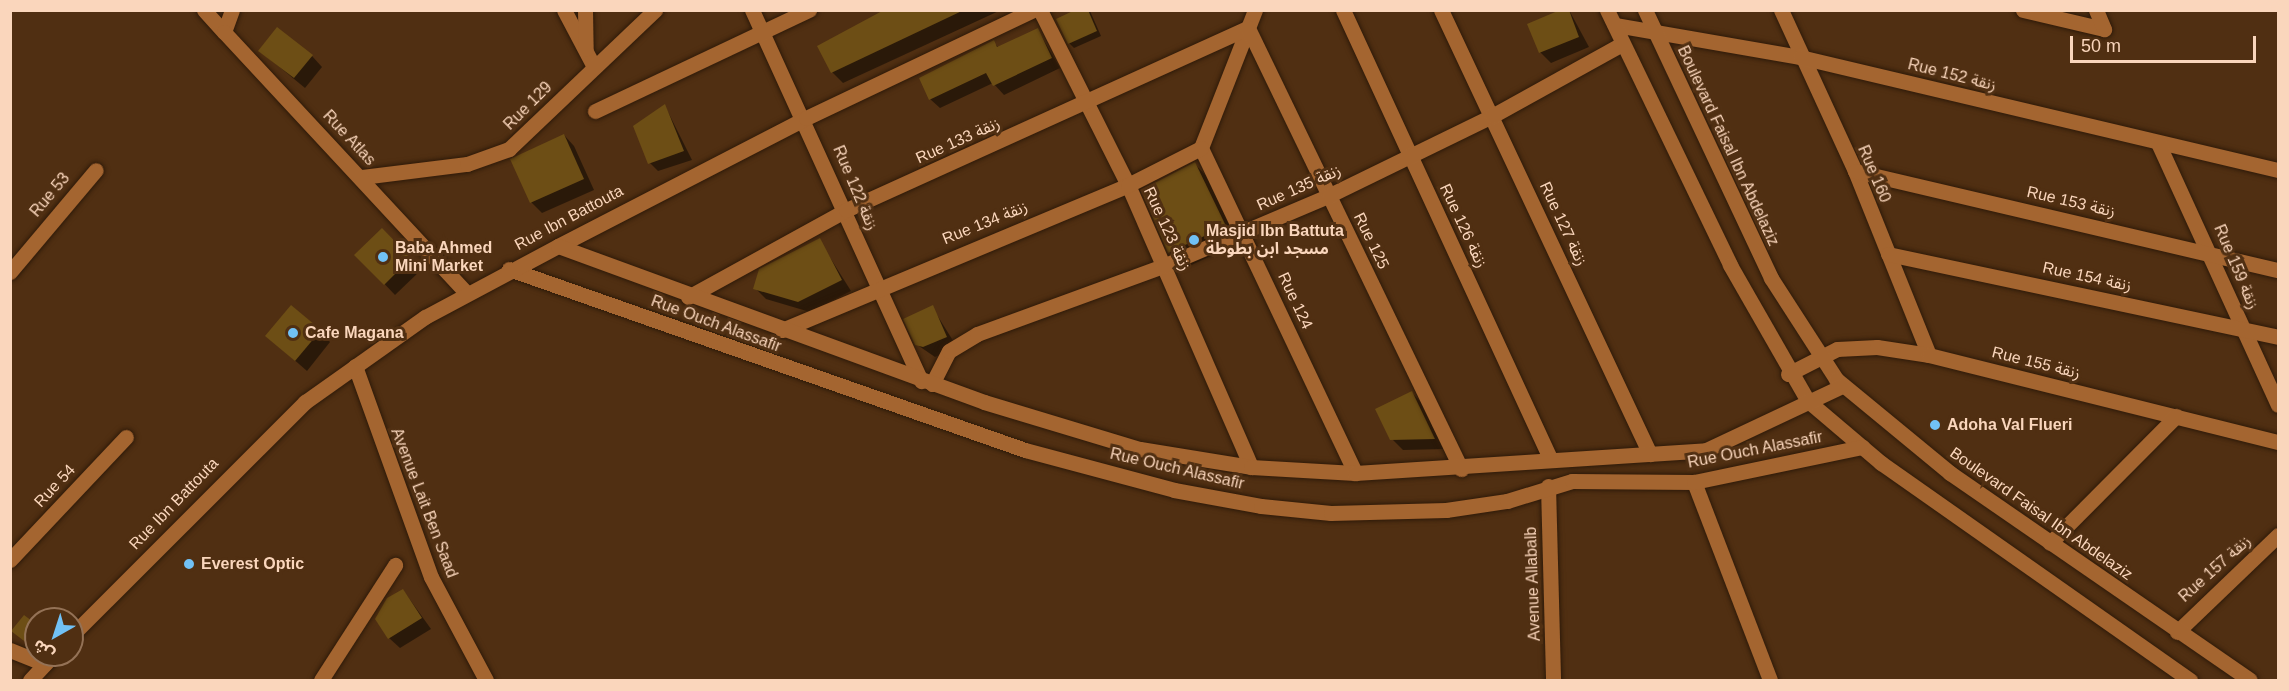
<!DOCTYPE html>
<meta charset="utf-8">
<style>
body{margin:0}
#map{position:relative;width:2289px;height:691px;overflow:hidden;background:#502f12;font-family:Arial,"Noto Sans Arabic",sans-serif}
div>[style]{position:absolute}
.shadow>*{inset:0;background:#0007}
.building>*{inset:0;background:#6d4e15}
.roads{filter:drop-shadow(0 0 2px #2e1a09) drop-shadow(0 0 2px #2e1a09)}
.street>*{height:15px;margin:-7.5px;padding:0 7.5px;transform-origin:7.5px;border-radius:7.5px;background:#a46530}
.secondary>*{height:15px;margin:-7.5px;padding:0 7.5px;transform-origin:7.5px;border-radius:7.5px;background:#a46530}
.dots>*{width:16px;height:16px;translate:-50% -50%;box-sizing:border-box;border:3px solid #502f12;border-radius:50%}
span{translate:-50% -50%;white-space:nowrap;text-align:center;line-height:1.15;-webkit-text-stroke:6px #502f12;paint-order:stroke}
.street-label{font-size:16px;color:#fad6bc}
.poi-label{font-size:16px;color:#fad6bc;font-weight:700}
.left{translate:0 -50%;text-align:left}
.frame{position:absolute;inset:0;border:12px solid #fad6bc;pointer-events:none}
.north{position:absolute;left:24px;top:607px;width:60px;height:60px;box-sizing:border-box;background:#502f12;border:2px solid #947256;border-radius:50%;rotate:219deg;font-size:16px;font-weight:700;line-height:24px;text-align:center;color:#fad6bc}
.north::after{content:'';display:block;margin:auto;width:21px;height:27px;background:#71c1f5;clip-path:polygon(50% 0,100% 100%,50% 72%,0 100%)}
.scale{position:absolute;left:2070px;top:36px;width:186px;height:27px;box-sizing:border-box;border:3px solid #fad6bc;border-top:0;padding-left:8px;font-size:18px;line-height:21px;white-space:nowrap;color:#fad6bc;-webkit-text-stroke:4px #502f12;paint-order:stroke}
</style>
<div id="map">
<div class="shadow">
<i style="clip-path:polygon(887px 10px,1001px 10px,843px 83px,832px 72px)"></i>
<i style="clip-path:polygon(1077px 10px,1090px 11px,1101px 36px,1074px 48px,1069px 43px)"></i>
<i style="clip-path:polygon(1569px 10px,1589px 47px,1551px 63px,1540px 52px)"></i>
<i style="clip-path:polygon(1038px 30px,1060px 68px,1004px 95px,993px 83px,940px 108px,930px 99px,993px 42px,999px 48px)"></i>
<i style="clip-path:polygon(260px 51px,312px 56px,322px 67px,305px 88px)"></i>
<i style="clip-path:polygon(665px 106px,692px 160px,658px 171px,650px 163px)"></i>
<i style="clip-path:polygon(564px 135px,574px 146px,594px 190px,542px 213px,531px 202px)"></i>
<i style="clip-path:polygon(1195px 164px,1210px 180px,1240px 242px,1185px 268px,1170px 252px)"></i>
<i style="clip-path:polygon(382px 230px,421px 270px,395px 295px,357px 255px)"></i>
<i style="clip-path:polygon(819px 240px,851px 291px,810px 312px,766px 299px,755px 288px)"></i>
<i style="clip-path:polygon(932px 307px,957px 347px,935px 357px,916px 344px)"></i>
<i style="clip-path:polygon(320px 331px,330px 342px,307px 371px,267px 336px)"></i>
<i style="clip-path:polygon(1411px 392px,1422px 403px,1445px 449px,1403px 450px,1392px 439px)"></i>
<i style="clip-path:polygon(403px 590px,431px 629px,400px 648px,389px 638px)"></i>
</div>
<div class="building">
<i style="clip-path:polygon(884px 10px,964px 10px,831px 73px,817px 46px)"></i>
<i style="clip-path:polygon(1075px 10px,1088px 10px,1097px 31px,1068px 44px,1056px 19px)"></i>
<i style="clip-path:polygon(1560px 10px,1569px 10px,1579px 37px,1539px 53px,1527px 24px)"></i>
<i style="clip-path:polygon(277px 27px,313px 55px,294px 78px,258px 51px)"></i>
<i style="clip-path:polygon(1038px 28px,1052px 58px,993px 86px,986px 73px,929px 100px,919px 78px,994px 40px,997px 47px)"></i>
<i style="clip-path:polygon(665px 104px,684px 151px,648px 164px,633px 126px)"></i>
<i style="clip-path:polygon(564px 134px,584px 179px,530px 203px,510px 159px)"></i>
<i style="clip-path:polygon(1195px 162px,1226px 226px,1168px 253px,1141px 190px)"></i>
<i style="clip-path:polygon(382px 228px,411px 258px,384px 285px,354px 255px)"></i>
<i style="clip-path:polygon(820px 238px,842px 280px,798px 302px,753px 289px,759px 269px)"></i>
<i style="clip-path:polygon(291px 305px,321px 330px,295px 361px,265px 336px)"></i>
<i style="clip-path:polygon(933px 305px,947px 337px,923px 347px,915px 345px,903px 319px)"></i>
<i style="clip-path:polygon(1412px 391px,1435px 439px,1390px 440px,1375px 409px)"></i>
<i style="clip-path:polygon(403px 589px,422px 618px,388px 639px,375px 619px,387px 598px)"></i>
<i style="clip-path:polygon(24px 615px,36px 624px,36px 650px,11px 631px)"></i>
</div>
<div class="roads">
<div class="street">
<i style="left:204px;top:10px;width:30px;rotate:48deg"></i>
<i style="left:564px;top:10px;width:62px;rotate:62.2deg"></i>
<i style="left:585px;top:10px;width:39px;rotate:89deg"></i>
<i style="left:752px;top:10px;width:408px;rotate:65.5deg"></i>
<i style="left:1040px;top:10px;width:196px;rotate:63.3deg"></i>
<i style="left:1128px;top:185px;width:308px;rotate:66.4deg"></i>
<i style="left:1255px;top:10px;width:148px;rotate:111.4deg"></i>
<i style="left:1201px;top:148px;width:360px;rotate:64.6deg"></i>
<i style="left:1343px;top:10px;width:493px;rotate:65.2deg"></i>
<i style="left:1441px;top:10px;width:491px;rotate:64.8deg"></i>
<i style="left:1781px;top:10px;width:177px;rotate:65.3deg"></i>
<i style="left:1855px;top:171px;width:198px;rotate:68.1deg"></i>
<i style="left:2023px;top:10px;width:83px;rotate:13.2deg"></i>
<i style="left:2096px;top:10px;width:21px;rotate:67deg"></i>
<i style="left:1615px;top:25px;width:188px;rotate:9.8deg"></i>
<i style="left:1800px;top:57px;width:491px;rotate:13.3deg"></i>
<i style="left:595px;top:111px;width:237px;rotate:-25.3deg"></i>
<i style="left:2158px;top:143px;width:288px;rotate:65.4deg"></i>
<i style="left:1855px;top:171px;width:434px;rotate:13.2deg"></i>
<i style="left:362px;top:177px;width:106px;rotate:-7.1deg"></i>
<i style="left:467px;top:164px;width:45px;rotate:-19.7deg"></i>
<i style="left:509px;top:149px;width:202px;rotate:-43.6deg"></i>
<i style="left:558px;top:246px;width:279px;rotate:-27.3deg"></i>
<i style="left:806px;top:118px;width:251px;rotate:-25.4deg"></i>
<i style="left:1888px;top:254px;width:399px;rotate:12deg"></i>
<i style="left:10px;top:272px;width:133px;rotate:-49.9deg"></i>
<i style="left:688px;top:297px;width:180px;rotate:-28.8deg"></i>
<i style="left:846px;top:210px;width:441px;rotate:-24.4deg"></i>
<i style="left:1248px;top:28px;width:490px;rotate:64.2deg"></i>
<i style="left:782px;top:330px;width:375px;rotate:-22.7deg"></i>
<i style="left:1128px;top:185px;width:82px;rotate:-26.9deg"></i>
<i style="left:1788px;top:374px;width:55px;rotate:-27deg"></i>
<i style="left:1837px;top:349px;width:40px;rotate:-2.9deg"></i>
<i style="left:1877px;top:347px;width:53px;rotate:8.7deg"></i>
<i style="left:1929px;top:355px;width:360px;rotate:14deg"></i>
<i style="left:932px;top:384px;width:37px;rotate:-63deg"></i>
<i style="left:949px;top:351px;width:33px;rotate:-31deg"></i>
<i style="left:977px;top:334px;width:198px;rotate:-20.1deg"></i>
<i style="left:1163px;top:266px;width:181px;rotate:-23deg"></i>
<i style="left:1330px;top:195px;width:180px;rotate:-26deg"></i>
<i style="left:1492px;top:116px;width:146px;rotate:-29deg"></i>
<i style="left:1694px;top:482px;width:212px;rotate:69deg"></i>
<i style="left:1548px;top:486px;width:194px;rotate:88.5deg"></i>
<i style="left:2050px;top:543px;width:179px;rotate:-45.2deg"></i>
<i style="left:10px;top:560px;width:169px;rotate:-46.7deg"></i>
<i style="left:2177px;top:632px;width:140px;rotate:-43.8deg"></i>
<i style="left:321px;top:680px;width:137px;rotate:-57.2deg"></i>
</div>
<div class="secondary">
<i style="left:232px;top:10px;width:23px;rotate:110deg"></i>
<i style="left:224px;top:32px;width:355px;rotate:47.1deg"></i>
<i style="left:1607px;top:10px;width:283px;rotate:64.2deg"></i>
<i style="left:1730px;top:265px;width:157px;rotate:60.2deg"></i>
<i style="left:1808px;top:401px;width:96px;rotate:40.3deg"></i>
<i style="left:1881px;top:463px;width:378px;rotate:35.1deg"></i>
<i style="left:1645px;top:10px;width:296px;rotate:64.8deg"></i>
<i style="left:1771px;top:278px;width:120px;rotate:57.2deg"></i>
<i style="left:1836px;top:379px;width:148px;rotate:39.5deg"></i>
<i style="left:1950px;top:473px;width:364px;rotate:34.6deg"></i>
<i style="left:509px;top:269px;width:547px;rotate:19.33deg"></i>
<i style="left:1025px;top:450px;width:154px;rotate:15deg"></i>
<i style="left:1174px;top:490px;width:88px;rotate:10.4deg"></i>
<i style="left:1261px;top:506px;width:70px;rotate:5.7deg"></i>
<i style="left:1331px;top:513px;width:115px;rotate:-1.5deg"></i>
<i style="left:1446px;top:510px;width:62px;rotate:-8.4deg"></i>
<i style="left:1507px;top:501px;width:68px;rotate:-17.1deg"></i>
<i style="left:1572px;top:481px;width:122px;rotate:0.5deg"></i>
<i style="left:1694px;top:482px;width:172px;rotate:-11.8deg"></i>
<i style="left:355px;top:366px;width:224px;rotate:70.2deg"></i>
<i style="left:431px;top:577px;width:117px;rotate:61.9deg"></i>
<i style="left:72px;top:635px;width:330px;rotate:-45deg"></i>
<i style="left:305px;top:402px;width:147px;rotate:-35.3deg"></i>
<i style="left:425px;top:317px;width:151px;rotate:-28.1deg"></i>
<i style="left:558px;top:246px;width:454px;rotate:20.1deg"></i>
<i style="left:984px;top:402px;width:163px;rotate:16.8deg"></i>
<i style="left:1140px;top:449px;width:112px;rotate:9.2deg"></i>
<i style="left:1251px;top:467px;width:104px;rotate:3.3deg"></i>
<i style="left:1355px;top:473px;width:352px;rotate:-3.7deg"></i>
<i style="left:1706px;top:450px;width:150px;rotate:-25.2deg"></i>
<i style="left:10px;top:650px;width:37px;rotate:22deg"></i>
<i style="left:30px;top:680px;width:34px;rotate:-47deg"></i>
</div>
</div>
<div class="dots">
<i style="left:1194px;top:240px;background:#71c1f5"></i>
<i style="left:383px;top:257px;background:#71c1f5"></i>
<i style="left:293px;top:333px;background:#71c1f5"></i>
<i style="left:1935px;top:425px;background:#71c1f5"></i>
<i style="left:189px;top:564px;background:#71c1f5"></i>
</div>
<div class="street-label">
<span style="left:1952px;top:75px;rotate:14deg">Rue 152 زنقة</span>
<span style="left:528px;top:106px;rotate:-45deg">Rue 129</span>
<span style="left:349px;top:138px;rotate:47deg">Rue Atlas</span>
<span style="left:958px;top:141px;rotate:-24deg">Rue 133 زنقة</span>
<span style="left:1728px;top:146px;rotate:65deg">Boulevard Faisal Ibn Abdelaziz</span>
<span style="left:1874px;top:174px;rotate:67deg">Rue 160</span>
<span style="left:855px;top:188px;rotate:67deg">Rue 122 زنقة</span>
<span style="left:1299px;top:188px;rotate:-24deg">Rue 135 زنقة</span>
<span style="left:50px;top:195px;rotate:-50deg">Rue 53</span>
<span style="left:2071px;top:202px;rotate:13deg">Rue 153 زنقة</span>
<span style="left:569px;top:218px;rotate:-28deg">Rue Ibn Battouta</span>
<span style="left:985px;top:223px;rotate:-22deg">Rue 134 زنقة</span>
<span style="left:1563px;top:224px;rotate:65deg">Rue 127 زنقة</span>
<span style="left:1463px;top:226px;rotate:65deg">Rue 126 زنقة</span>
<span style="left:1167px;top:229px;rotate:65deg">Rue 123 زنقة</span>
<span style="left:1371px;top:241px;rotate:64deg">Rue 125</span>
<span style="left:2236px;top:267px;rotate:67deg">Rue 159 زنقة</span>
<span style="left:2087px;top:277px;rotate:12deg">Rue 154 زنقة</span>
<span style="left:1295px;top:301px;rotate:65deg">Rue 124</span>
<span style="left:716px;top:324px;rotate:20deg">Rue Ouch Alassafir</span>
<span style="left:2036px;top:363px;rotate:14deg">Rue 155 زنقة</span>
<span style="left:1755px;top:450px;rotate:-11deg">Rue Ouch Alassafir</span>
<span style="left:1177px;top:469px;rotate:13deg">Rue Ouch Alassafir</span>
<span style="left:55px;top:486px;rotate:-47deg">Rue 54</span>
<span style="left:424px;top:503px;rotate:69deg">Avenue Lait Ben Saad</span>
<span style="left:174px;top:504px;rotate:-46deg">Rue Ibn Battouta</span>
<span style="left:2041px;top:514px;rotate:35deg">Boulevard Faisal Ibn Abdelaziz</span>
<span style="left:2215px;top:569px;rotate:-42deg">Rue 157 زنقة</span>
<span style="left:1533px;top:584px;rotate:-92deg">Avenue Allabalb</span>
</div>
<div class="poi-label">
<span class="left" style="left:1206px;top:240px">Masjid Ibn Battuta<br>مسجد ابن بطوطة</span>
<span class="left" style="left:395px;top:257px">Baba Ahmed<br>Mini Market</span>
<span class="left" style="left:305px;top:333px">Cafe Magana</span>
<span class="left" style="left:1947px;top:425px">Adoha Val Flueri</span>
<span class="left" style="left:201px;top:564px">Everest Optic</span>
</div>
<div class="frame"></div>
<div class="north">ش</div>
<div class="scale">50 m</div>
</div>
